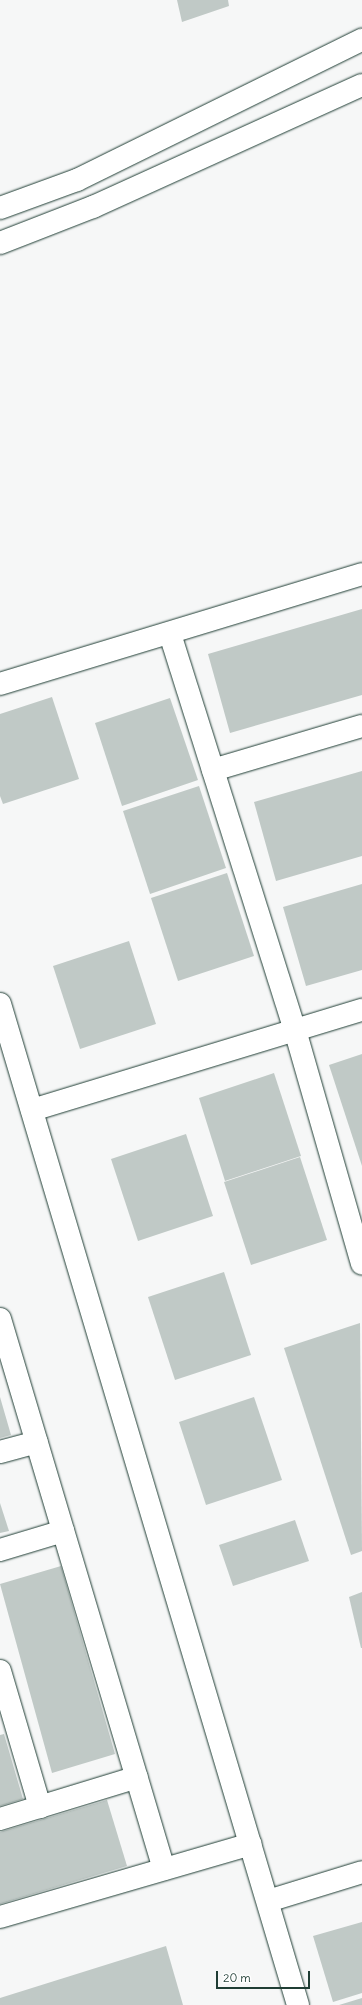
<!DOCTYPE html>
<style>
body{margin:0}
#map{position:relative;width:362px;height:2005px;overflow:hidden;background:#f6f7f7;font-family:Delius,sans-serif}
div>[style]{position:absolute}
.building>*{inset:0;background:#c0c9c6}
.roads{filter:drop-shadow(0 0 1px #1f3d34) drop-shadow(0 0 1px #1f3d34)}
.minor>*{height:22px;margin:-11px;padding:0 11px;transform-origin:11px;border-radius:11px;background:#fff}
span{translate:-50% -50%;white-space:nowrap;text-align:center;line-height:1.15;-webkit-text-stroke:4px #fff;paint-order:stroke}
.scale{position:absolute;left:216px;top:1971px;width:94px;height:18px;box-sizing:border-box;border:2px solid #1f3d34;border-top:0;padding-left:5px;font-size:12px;line-height:14px;white-space:nowrap;color:#1f3d34;-webkit-text-stroke:3px #fff;paint-order:stroke}
</style>
<div id="map">
<div class="building">
<i style="clip-path:polygon(177px 0,228px 0,229px 6px,182px 22px)"></i>
<i style="clip-path:polygon(362px 609px,362px 695px,230px 733px,208px 654px)"></i>
<i style="clip-path:polygon(52px 697px,79px 779px,3px 804px,0 796px,0 714px)"></i>
<i style="clip-path:polygon(170px 698px,198px 780px,122px 806px,95px 723px)"></i>
<i style="clip-path:polygon(362px 771px,362px 856px,276px 881px,254px 802px)"></i>
<i style="clip-path:polygon(199px 786px,226px 868px,150px 894px,123px 811px)"></i>
<i style="clip-path:polygon(227px 873px,254px 956px,178px 981px,151px 898px)"></i>
<i style="clip-path:polygon(362px 884px,362px 970px,306px 986px,283px 907px)"></i>
<i style="clip-path:polygon(129px 941px,156px 1024px,80px 1049px,53px 966px)"></i>
<i style="clip-path:polygon(362px 1054px,362px 1166px,329px 1065px)"></i>
<i style="clip-path:polygon(274px 1073px,301px 1156px,225px 1181px,199px 1098px)"></i>
<i style="clip-path:polygon(186px 1134px,213px 1216px,138px 1241px,111px 1159px)"></i>
<i style="clip-path:polygon(300px 1157px,327px 1240px,251px 1265px,224px 1182px)"></i>
<i style="clip-path:polygon(224px 1272px,251px 1355px,175px 1380px,148px 1297px)"></i>
<i style="clip-path:polygon(360px 1323px,362px 1551px,351px 1555px,284px 1348px)"></i>
<i style="clip-path:polygon(0 1397px,11px 1435px,0 1438px)"></i>
<i style="clip-path:polygon(254px 1397px,282px 1480px,206px 1505px,179px 1422px)"></i>
<i style="clip-path:polygon(0 1503px,9px 1531px,0 1533px)"></i>
<i style="clip-path:polygon(295px 1520px,309px 1561px,233px 1586px,219px 1545px)"></i>
<i style="clip-path:polygon(61px 1566px,115px 1754px,52px 1773px,0 1584px)"></i>
<i style="clip-path:polygon(362px 1592px,362px 1648px,361px 1648px,349px 1597px)"></i>
<i style="clip-path:polygon(4px 1734px,23px 1799px,0 1806px,0 1735px)"></i>
<i style="clip-path:polygon(107px 1800px,127px 1866px,0 1904px,0 1832px)"></i>
<i style="clip-path:polygon(362px 1922px,362px 1993px,333px 2002px,313px 1936px)"></i>
<i style="clip-path:polygon(166px 1946px,183px 2005px,0 2005px,0 1998px)"></i>
<i style="clip-path:polygon(362px 1998px,362px 2005px,339px 2005px)"></i>
</div>
<div class="roads">
<div class="minor">
<i style="left:0;top:208px;width:82px;rotate:-20deg"></i>
<i style="left:77px;top:180px;width:318px;rotate:-26.2deg"></i>
<i style="left:0;top:243px;width:100px;rotate:-21.2deg"></i>
<i style="left:93px;top:207px;width:295px;rotate:-24.4deg"></i>
<i style="left:170px;top:634px;width:415px;rotate:72.5deg"></i>
<i style="left:295px;top:1030px;width:243px;rotate:74deg"></i>
<i style="left:0;top:684px;width:378px;rotate:-16.9deg"></i>
<i style="left:213px;top:770px;width:155px;rotate:-16.5deg"></i>
<i style="left:0;top:1004px;width:1044px;rotate:73.42deg"></i>
<i style="left:32px;top:1110px;width:345px;rotate:-16.9deg"></i>
<i style="left:0;top:1319px;width:574px;rotate:73.4deg"></i>
<i style="left:0;top:1452px;width:38px;rotate:-15deg"></i>
<i style="left:0;top:1550px;width:66px;rotate:-16.8deg"></i>
<i style="left:0;top:1671px;width:142px;rotate:73.6deg"></i>
<i style="left:0;top:1819px;width:143px;rotate:-17deg"></i>
<i style="left:268px;top:1901px;width:98px;rotate:-17.1deg"></i>
<i style="left:0;top:1917px;width:261px;rotate:-16.2deg"></i>
</div>
</div>
<div class="scale">20 m</div>
</div>
